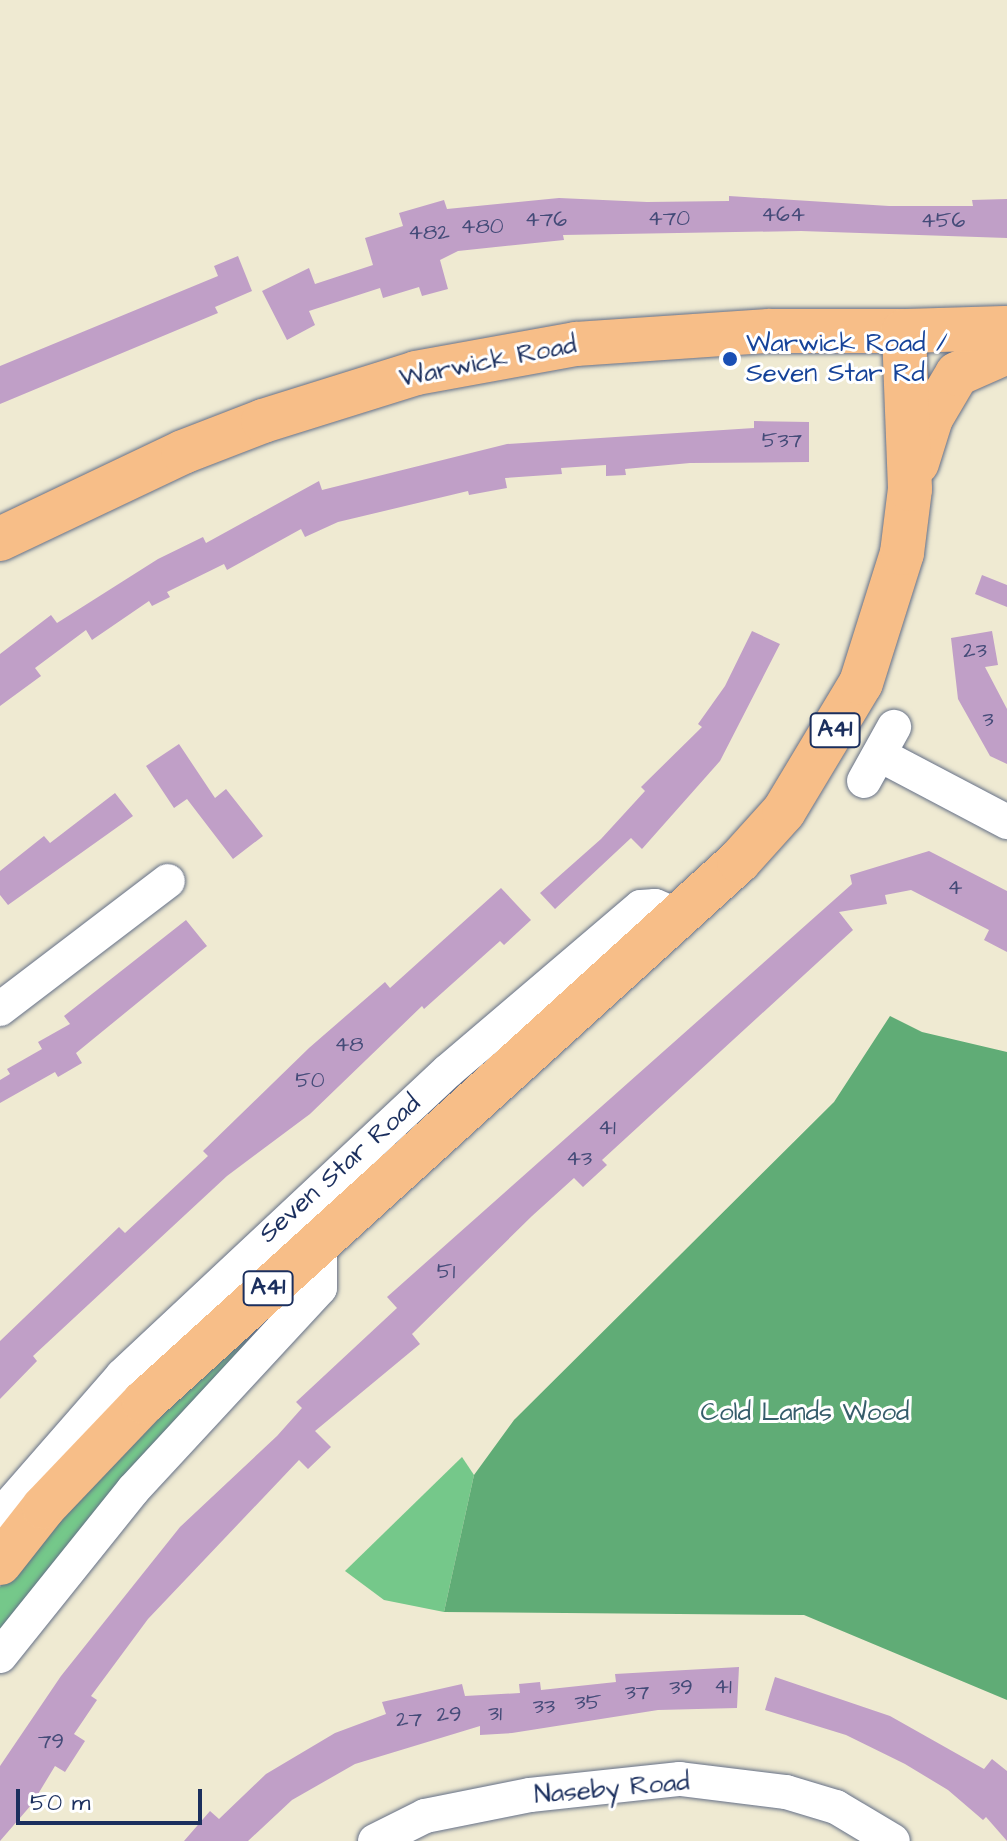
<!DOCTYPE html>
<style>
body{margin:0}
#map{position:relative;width:1007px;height:1841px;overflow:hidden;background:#efead2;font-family:"Architects Daughter",sans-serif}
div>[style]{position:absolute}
.green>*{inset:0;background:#75c88a}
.forest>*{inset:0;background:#60ac76}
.building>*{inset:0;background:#c09fc7}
.roads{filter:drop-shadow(0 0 2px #657087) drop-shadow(0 0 2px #657087)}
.minor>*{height:34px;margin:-17px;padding:0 17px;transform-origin:17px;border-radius:17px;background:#fff}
.major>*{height:44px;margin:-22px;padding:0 22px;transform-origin:22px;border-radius:22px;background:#f7be88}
.highway>*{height:44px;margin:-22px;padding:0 22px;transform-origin:22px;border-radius:22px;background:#f7be88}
.dots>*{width:22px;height:22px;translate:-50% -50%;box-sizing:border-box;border:4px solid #fff;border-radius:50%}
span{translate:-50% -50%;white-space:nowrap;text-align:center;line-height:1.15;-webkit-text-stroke:6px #fff;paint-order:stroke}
.number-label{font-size:22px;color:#444b78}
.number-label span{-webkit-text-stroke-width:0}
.shield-label span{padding:2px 6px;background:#fff;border:2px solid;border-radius:6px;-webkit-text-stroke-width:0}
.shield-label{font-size:24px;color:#1b2f5e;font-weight:700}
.transit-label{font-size:26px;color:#164399}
.left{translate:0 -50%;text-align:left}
.street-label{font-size:26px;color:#1b2f5e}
.park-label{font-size:26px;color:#365d6b}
.scale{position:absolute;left:16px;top:1789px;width:186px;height:36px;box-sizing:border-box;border:4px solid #1b2f5e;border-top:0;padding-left:10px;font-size:24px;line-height:28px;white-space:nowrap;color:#1b2f5e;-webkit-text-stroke:6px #fff;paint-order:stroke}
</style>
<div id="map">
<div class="green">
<i style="clip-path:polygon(305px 1281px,0 1643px,0 1587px,10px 1573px,159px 1406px)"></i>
<i style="clip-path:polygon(462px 1457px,474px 1475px,444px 1612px,384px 1600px,345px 1571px)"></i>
</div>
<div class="forest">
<i style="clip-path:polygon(890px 1016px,922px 1032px,1007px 1052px,1007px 1700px,804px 1615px,444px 1612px,474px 1475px,514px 1420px,834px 1102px)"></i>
</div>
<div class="building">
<i style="clip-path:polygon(729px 196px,889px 206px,973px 206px,972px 200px,1007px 199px,1007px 238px,801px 231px,563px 235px,564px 240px,458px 251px,440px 260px,448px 289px,422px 296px,419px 287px,383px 298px,380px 288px,309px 311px,315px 325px,287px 340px,262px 291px,309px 268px,315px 284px,373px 265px,365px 238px,403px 226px,399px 213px,444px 200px,447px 209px,559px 198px,647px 202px,729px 201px)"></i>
<i style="clip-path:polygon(238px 256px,252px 291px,215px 307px,218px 313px,0 404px,0 366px,218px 276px,214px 266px)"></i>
<i style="clip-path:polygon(754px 421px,809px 422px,809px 462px,690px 463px,625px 469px,626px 475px,606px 476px,606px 465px,561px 468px,562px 474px,505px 478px,507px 488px,469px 495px,468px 491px,338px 522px,305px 537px,301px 529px,227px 570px,224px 564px,167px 592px,170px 597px,152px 606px,149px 601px,92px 640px,86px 630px,35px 668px,41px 676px,0 706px,0 654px,51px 615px,57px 623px,158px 559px,203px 537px,206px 543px,319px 481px,322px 490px,507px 444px,754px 428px)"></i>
<i style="clip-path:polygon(982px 575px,1007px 585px,1007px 607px,975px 594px)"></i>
<i style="clip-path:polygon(752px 631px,780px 644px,720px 761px,642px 849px,631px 838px,555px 909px,540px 893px,601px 839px,645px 791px,641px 787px,702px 727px,698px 724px,725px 686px)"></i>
<i style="clip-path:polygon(992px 631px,998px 665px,985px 667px,1007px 709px,1007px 764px,990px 756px,958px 699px,951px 638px)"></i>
<i style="clip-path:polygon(179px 744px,215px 798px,226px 789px,263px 836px,233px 859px,187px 799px,174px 808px,146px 766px)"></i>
<i style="clip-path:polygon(115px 793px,133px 816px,8px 905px,0 895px,0 871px,44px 836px,50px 843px)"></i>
<i style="clip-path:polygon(929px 851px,1007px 891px,1007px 952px,984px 940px,989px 930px,911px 890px,885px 895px,887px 904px,839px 912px,853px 930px,602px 1160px,607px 1165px,583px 1187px,574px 1178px,532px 1216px,412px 1334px,420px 1344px,315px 1431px,331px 1447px,308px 1469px,299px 1460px,148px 1619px,91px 1696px,97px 1700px,74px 1734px,85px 1741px,65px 1772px,55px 1766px,32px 1804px,0 1841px,0 1766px,61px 1676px,180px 1527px,277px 1436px,302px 1408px,296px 1402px,397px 1308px,387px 1297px,852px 884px,850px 875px)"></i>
<i style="clip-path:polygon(501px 888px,531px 920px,504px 945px,500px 941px,424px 1009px,422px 1006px,310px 1114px,227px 1176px,33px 1356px,37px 1361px,0 1399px,0 1341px,119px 1227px,125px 1233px,208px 1156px,203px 1151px,309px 1048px,385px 982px,390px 988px)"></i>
<i style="clip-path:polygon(186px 920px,207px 946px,76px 1053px,82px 1063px,58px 1077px,55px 1072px,0 1103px,0 1080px,10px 1074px,7px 1069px,42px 1049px,38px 1042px,70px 1024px,64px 1016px)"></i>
<i style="clip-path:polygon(739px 1667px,737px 1708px,658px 1710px,512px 1733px,480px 1735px,480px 1726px,355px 1764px,292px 1800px,248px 1841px,184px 1841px,210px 1811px,219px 1819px,266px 1774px,335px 1733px,386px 1714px,382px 1702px,462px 1684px,465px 1696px,520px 1693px,519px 1684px,540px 1682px,541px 1690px,616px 1682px,615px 1674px)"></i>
<i style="clip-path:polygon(775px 1677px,890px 1716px,984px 1769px,992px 1759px,1007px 1771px,1007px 1841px,986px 1817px,983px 1820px,948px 1790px,905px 1764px,846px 1735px,765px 1710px)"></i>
</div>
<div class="roads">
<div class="minor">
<i style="left:880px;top:755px;width:144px;rotate:27.8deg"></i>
<i style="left:864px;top:781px;width:62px;rotate:-60.9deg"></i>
<i style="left:0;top:1009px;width:211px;rotate:-37.3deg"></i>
<i style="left:0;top:1516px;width:186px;rotate:-48.9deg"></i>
<i style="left:122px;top:1376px;width:446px;rotate:-43.1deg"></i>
<i style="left:448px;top:1071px;width:253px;rotate:-40.4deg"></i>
<i style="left:641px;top:907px;width:14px;rotate:-4deg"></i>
<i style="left:655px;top:906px;width:25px;rotate:23deg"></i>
<i style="left:0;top:1656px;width:213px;rotate:-51.3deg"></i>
<i style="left:133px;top:1490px;width:275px;rotate:-47.2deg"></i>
<i style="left:320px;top:1288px;width:47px;rotate:-90deg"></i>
<i style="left:375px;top:1841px;width:56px;rotate:-26.6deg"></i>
<i style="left:425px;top:1816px;width:107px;rotate:-11.3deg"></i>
<i style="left:530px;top:1795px;width:151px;rotate:-6.1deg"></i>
<i style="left:680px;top:1779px;width:107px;rotate:7deg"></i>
<i style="left:786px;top:1792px;width:52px;rotate:16.7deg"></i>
<i style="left:836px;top:1807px;width:66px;rotate:30.8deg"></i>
</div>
<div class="major">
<i style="left:0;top:539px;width:203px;rotate:-25.4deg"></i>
<i style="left:183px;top:452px;width:86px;rotate:-21.2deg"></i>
<i style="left:263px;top:421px;width:160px;rotate:-17.4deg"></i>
<i style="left:416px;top:373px;width:163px;rotate:-10.3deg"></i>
<i style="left:576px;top:344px;width:193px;rotate:-3.9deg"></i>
<i style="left:769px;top:331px;width:135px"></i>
</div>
<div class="highway">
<i style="left:917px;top:463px;width:47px;rotate:-72.7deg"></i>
<i style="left:931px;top:418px;width:51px;rotate:-59.4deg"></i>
<i style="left:957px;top:374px;width:55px;rotate:-23.7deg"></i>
<i style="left:0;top:1563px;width:71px;rotate:-51.8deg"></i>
<i style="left:44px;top:1507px;width:145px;rotate:-46.4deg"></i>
<i style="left:144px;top:1402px;width:804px;rotate:-42.28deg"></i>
<i style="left:739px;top:861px;width:67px;rotate:-48deg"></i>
<i style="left:784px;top:811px;width:149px;rotate:-59deg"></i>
<i style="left:861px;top:683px;width:136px;rotate:-72.5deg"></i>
<i style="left:902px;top:553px;width:64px;rotate:-82.9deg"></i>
<i style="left:910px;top:489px;width:158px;rotate:-92.2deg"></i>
<i style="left:904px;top:331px;width:103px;rotate:-1.7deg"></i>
</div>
</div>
<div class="dots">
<i style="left:730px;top:359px;background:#1a4fb4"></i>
</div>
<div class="number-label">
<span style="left:783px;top:215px">464</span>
<span style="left:669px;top:219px">470</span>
<span style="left:546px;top:220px">476</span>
<span style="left:943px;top:221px">456</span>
<span style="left:482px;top:227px">480</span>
<span style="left:429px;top:233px">482</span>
<span style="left:782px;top:441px">537</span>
<span style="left:975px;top:651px">23</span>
<span style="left:988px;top:720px">3</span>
<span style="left:955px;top:888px">4</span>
<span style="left:349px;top:1045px">48</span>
<span style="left:310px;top:1081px">50</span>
<span style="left:607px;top:1128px">41</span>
<span style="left:579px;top:1159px">43</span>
<span style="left:446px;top:1272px">51</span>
<span style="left:723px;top:1687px">41</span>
<span style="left:681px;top:1688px">39</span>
<span style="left:637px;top:1693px">37</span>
<span style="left:588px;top:1703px">35</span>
<span style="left:544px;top:1707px">33</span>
<span style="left:495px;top:1714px">31</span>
<span style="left:449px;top:1715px">29</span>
<span style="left:409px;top:1720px">27</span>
<span style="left:51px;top:1742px">79</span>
</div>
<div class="shield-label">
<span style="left:835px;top:730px">A41</span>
<span style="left:268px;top:1288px">A41</span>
</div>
<div class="transit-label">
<span class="left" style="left:746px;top:359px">Warwick Road /<br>Seven Star Rd</span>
</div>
<div class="street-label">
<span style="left:488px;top:362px;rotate:-11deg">Warwick Road</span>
<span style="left:340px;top:1169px;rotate:-42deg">Seven Star Road</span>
<span style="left:612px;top:1789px;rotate:-5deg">Naseby Road</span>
</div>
<div class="park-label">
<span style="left:805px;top:1413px">Cold Lands Wood</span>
</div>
<div class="scale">50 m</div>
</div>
